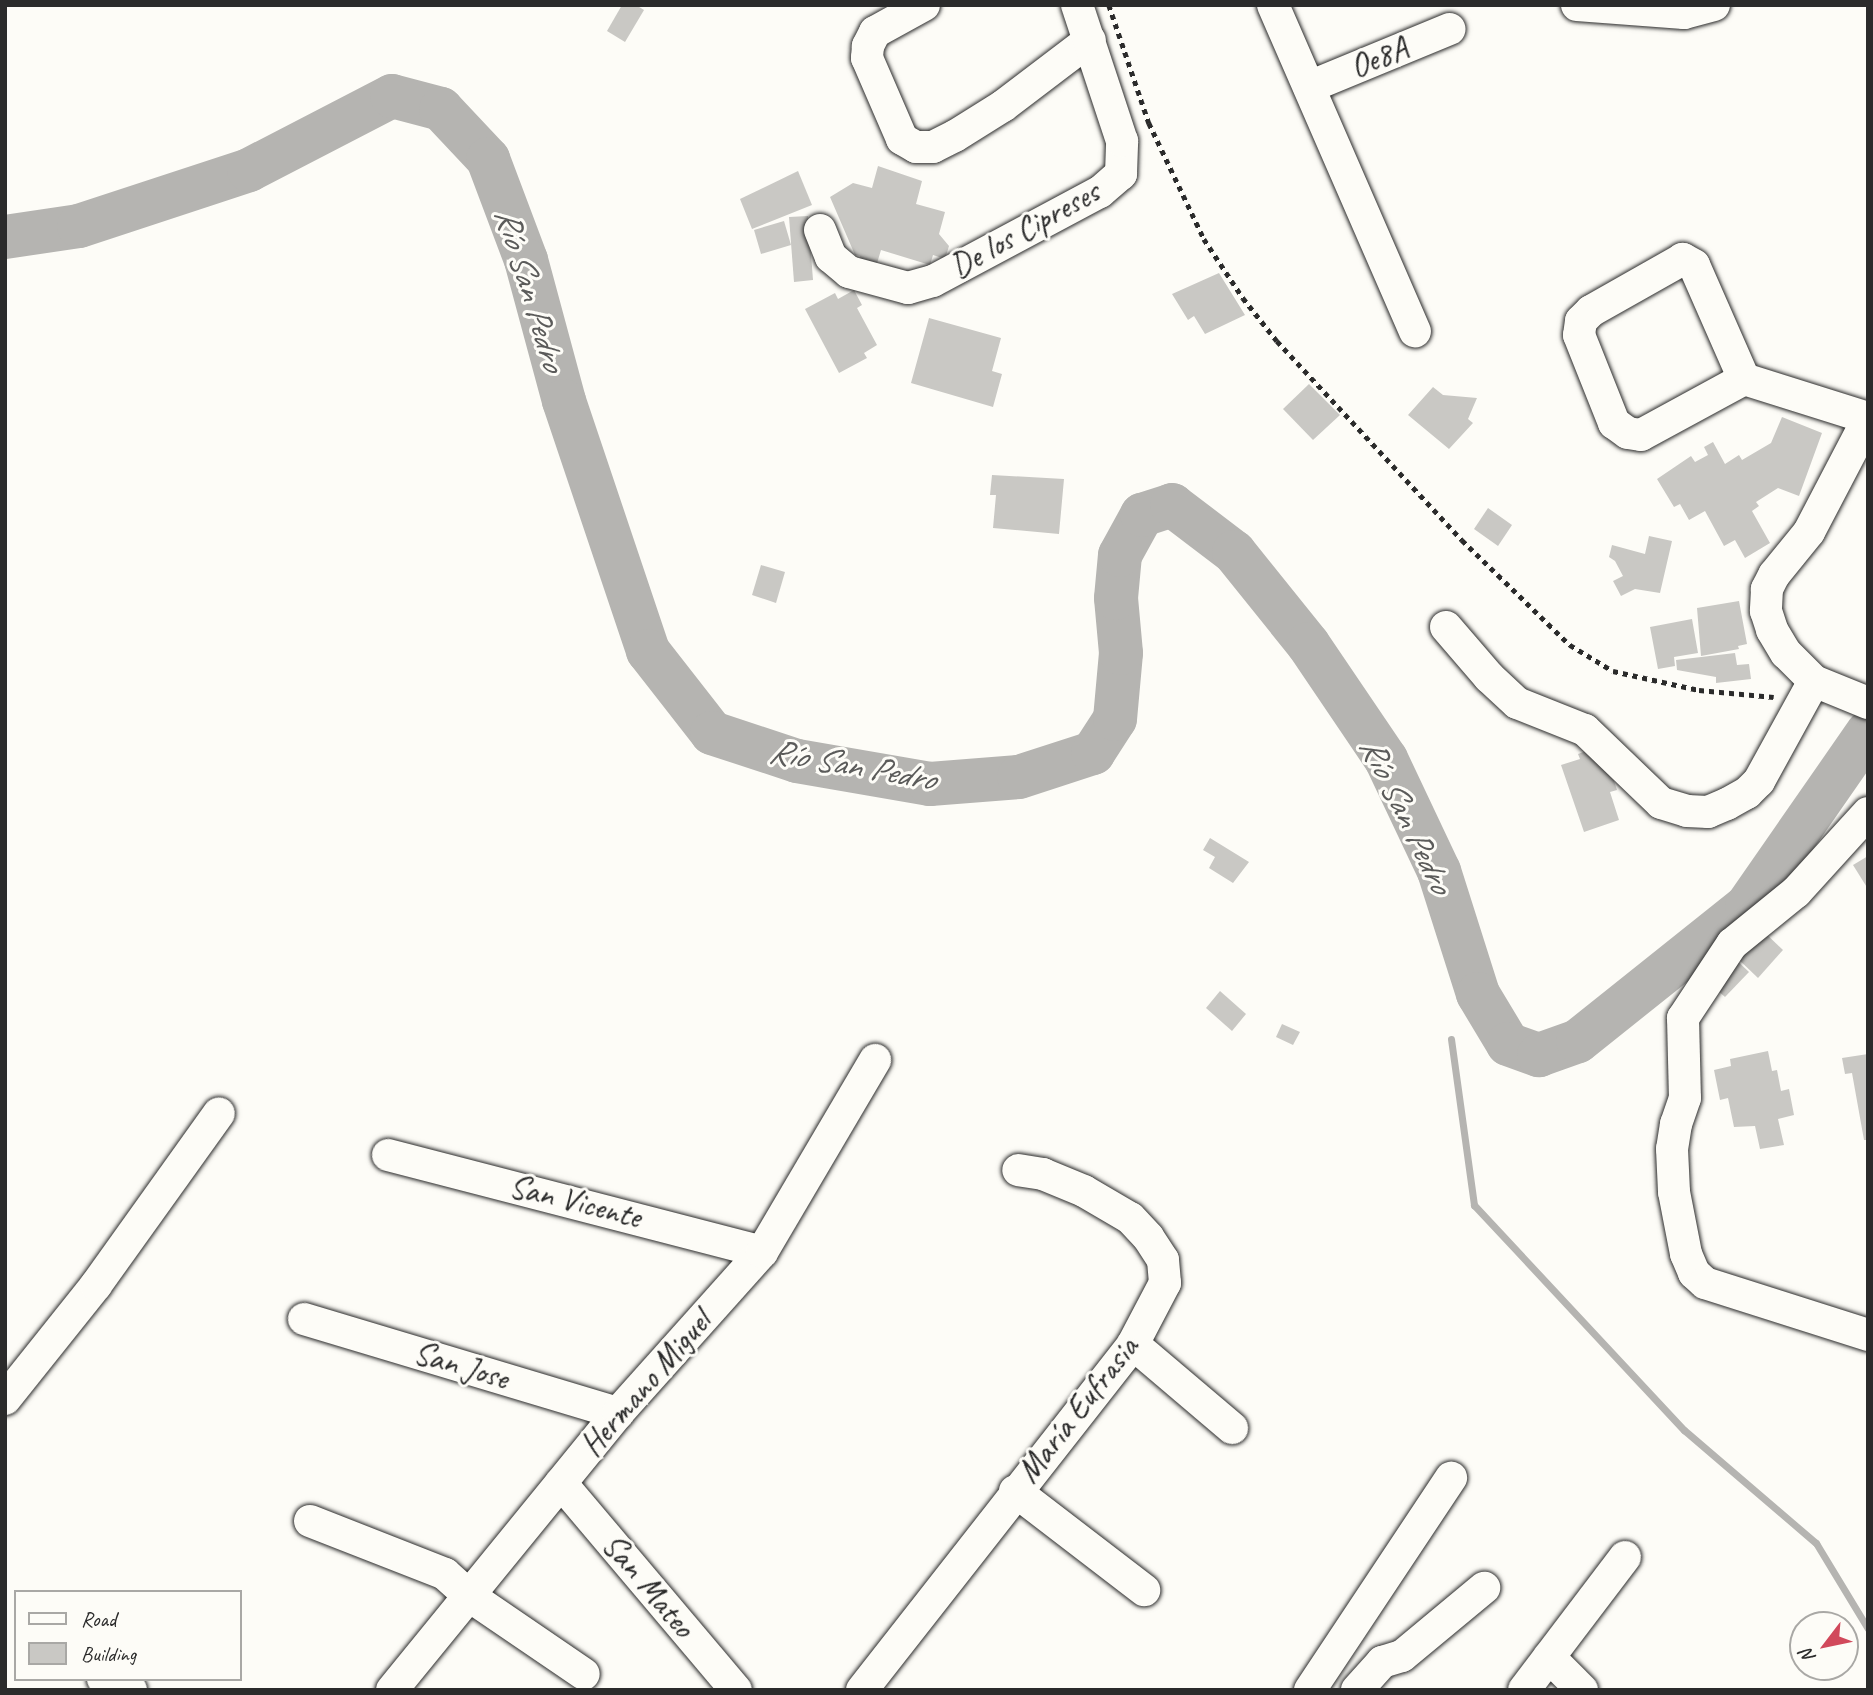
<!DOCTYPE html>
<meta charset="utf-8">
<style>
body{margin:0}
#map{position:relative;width:1873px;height:1695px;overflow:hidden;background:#fdfcf7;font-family:Caveat,sans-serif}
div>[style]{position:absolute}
.stream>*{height:7px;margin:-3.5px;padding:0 3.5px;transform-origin:3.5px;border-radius:3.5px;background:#b5b4b1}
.river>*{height:44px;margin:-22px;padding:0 22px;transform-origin:22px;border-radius:22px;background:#b5b4b1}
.building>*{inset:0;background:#c9c8c4}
.path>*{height:4.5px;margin-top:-2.25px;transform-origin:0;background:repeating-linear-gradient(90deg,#2b2b2b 0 5px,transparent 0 10px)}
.roads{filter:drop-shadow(0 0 2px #2b2b2b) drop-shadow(0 0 2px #2b2b2b)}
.minor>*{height:32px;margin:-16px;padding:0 16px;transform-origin:16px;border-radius:16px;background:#fdfcf7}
span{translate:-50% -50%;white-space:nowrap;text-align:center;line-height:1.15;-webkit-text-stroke:6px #fdfcf7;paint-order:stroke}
.street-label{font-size:33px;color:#2b2b2b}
.water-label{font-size:35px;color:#5b5b5a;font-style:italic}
.frame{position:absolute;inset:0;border:7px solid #2b2b2b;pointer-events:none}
.legend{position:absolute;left:14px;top:1590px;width:228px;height:91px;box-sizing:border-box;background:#fdfcf7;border:2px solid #a9a8a5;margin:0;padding:9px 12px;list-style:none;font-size:21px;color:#2b2b2b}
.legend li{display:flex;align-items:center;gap:14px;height:35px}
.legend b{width:35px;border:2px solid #a9a8a5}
.north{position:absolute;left:1789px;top:1611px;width:70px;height:70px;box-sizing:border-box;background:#fdfcf7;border:2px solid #a9a8a5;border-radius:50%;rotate:238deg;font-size:19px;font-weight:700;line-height:28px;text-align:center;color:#2b2b2b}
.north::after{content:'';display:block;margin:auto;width:24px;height:32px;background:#d1495b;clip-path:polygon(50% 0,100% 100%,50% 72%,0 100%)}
</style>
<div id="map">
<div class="stream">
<i style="left:1451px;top:1039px;width:168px;rotate:82.1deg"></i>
<i style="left:1474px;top:1205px;width:308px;rotate:47deg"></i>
<i style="left:1684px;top:1430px;width:174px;rotate:40.6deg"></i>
<i style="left:1816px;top:1543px;width:100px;rotate:58.8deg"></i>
</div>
<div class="river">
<i style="left:5px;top:237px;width:75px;rotate:-8.5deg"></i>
<i style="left:79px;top:226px;width:179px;rotate:-18.2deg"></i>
<i style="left:249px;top:170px;width:161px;rotate:-27.4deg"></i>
<i style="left:392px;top:96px;width:51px;rotate:14.9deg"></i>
<i style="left:441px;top:109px;width:69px;rotate:46.8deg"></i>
<i style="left:488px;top:159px;width:108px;rotate:69.4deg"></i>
<i style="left:526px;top:260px;width:146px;rotate:74.9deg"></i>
<i style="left:564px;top:401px;width:264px;rotate:71.4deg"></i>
<i style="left:648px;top:651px;width:104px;rotate:52deg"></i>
<i style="left:712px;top:733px;width:89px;rotate:18.2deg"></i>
<i style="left:797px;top:761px;width:135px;rotate:9.8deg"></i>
<i style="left:930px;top:784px;width:89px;rotate:-4.5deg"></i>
<i style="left:1019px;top:777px;width:78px;rotate:-18deg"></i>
<i style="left:1093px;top:753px;width:40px;rotate:-57.1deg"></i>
<i style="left:1115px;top:719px;width:66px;rotate:-84.8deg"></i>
<i style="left:1121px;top:653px;width:55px;rotate:-95.2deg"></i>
<i style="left:1116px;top:598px;width:43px;rotate:-84.7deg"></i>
<i style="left:1120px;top:555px;width:46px;rotate:-61.2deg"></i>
<i style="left:1142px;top:515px;width:32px;rotate:-18deg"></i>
<i style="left:1172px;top:505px;width:78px;rotate:37.2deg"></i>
<i style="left:1234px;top:552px;width:118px;rotate:51.2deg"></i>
<i style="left:1308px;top:644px;width:139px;rotate:55.9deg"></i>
<i style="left:1386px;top:759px;width:124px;rotate:64.7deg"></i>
<i style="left:1439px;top:871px;width:129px;rotate:72.4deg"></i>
<i style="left:1478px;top:994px;width:58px;rotate:59deg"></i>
<i style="left:1508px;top:1044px;width:33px;rotate:20deg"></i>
<i style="left:1539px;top:1055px;width:41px;rotate:-19.7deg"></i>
<i style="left:1578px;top:1041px;width:216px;rotate:-38.6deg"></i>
<i style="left:1747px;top:906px;width:212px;rotate:-55.2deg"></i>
</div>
<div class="building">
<i style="clip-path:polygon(622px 5px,636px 5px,644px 10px,625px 42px,607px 31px)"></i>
<i style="clip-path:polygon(878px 166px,922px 181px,916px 204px,945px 212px,939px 234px,949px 246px,945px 259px,933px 255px,930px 265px,881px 250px,875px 270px,857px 265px,860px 256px,855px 255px,830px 197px,853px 183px,872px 188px)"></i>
<i style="clip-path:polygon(798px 171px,812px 205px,752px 229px,740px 199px)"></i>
<i style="clip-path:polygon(808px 216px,813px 280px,794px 282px,789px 217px)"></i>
<i style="clip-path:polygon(784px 221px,791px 245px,761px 254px,754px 230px)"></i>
<i style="clip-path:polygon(1219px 273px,1245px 315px,1205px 334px,1194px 316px,1188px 320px,1172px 294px)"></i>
<i style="clip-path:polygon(854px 290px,862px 305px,857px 308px,877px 345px,864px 353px,867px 358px,839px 373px,805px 309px,835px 293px,838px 299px)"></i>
<i style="clip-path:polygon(929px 318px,1001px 338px,992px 371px,1002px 374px,993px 407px,911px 383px)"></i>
<i style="clip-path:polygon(1309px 384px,1340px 415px,1313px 440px,1283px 409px)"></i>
<i style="clip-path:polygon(1433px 387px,1443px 395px,1477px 398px,1468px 419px,1473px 423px,1449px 449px,1408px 415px)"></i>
<i style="clip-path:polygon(1782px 417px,1822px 433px,1799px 496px,1778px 488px,1756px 502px,1759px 506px,1752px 511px,1770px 543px,1745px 558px,1735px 540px,1724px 546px,1705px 511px,1689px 520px,1680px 504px,1674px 507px,1657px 479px,1691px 456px,1695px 462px,1708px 455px,1704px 447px,1713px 442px,1725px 464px,1739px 455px,1742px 460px,1771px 443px)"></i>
<i style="clip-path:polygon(992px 475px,1064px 479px,1059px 534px,993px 528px,996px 495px,990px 495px)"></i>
<i style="clip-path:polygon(1488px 508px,1512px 525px,1498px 546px,1474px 529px)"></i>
<i style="clip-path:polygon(1649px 536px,1672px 541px,1660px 593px,1635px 589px,1621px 596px,1613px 581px,1623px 576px,1615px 561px,1609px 557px,1612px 545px,1645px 554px)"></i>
<i style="clip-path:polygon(761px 565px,785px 572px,776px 603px,752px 595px)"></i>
<i style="clip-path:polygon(1739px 601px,1747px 644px,1738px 646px,1739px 649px,1701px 656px,1697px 608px)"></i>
<i style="clip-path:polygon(1692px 619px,1698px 653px,1674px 657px,1675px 666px,1658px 669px,1650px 627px)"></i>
<i style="clip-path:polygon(1735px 653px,1737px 665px,1749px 664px,1751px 679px,1716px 683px,1716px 677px,1677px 670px,1676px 660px)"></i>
<i style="clip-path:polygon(1602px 745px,1617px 790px,1610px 792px,1619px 820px,1584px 832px,1561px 765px,1580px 759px,1578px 754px)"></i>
<i style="clip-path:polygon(1210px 838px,1249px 862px,1233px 883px,1209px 868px,1215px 857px,1203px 850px)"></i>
<i style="clip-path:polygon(1868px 856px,1868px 889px,1853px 865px)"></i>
<i style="clip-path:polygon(1760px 928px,1783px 950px,1758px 978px,1735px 956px)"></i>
<i style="clip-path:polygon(1733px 957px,1749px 972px,1725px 997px,1709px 983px)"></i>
<i style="clip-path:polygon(1220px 991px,1246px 1014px,1232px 1031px,1206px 1008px)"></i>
<i style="clip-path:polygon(1282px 1024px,1300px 1032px,1293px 1045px,1276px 1037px)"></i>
<i style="clip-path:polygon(1768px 1051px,1772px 1071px,1777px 1070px,1781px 1091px,1789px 1089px,1794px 1115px,1778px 1119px,1784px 1145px,1760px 1149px,1755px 1126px,1734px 1127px,1728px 1098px,1720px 1100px,1714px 1070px,1731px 1066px,1730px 1059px)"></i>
<i style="clip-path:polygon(1868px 1054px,1868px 1140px,1864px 1140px,1852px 1073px,1845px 1074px,1842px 1058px)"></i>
</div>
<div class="path">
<i style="left:1109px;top:5px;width:125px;rotate:71.3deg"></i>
<i style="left:1149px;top:123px;width:128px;rotate:64.6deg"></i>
<i style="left:1204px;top:239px;width:71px;rotate:56.5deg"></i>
<i style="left:1243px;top:298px;width:55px;rotate:51.7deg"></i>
<i style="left:1277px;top:341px;width:272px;rotate:47.1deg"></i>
<i style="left:1462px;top:540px;width:151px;rotate:44.2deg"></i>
<i style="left:1570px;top:645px;width:50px;rotate:31.2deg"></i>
<i style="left:1613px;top:671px;width:88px;rotate:12.5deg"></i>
<i style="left:1699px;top:690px;width:75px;rotate:5.3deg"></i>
</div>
<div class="roads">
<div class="minor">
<i style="left:924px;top:5px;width:56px;rotate:151.1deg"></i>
<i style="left:875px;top:32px;width:16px;rotate:117deg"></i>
<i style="left:868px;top:46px;width:12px;rotate:95deg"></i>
<i style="left:867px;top:58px;width:88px;rotate:66.6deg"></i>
<i style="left:902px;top:139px;width:16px;rotate:30deg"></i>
<i style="left:916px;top:147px;width:17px"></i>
<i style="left:933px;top:147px;width:25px;rotate:-27deg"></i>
<i style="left:955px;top:136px;width:57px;rotate:-32deg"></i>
<i style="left:1003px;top:106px;width:109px;rotate:-37.2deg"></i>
<i style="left:1273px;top:5px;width:356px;rotate:66.5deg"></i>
<i style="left:1577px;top:5px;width:107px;rotate:4.3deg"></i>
<i style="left:1684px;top:13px;width:31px;rotate:-15deg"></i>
<i style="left:1309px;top:87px;width:152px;rotate:-22.4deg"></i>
<i style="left:820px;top:230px;width:29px;rotate:68deg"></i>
<i style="left:831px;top:257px;width:23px;rotate:40deg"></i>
<i style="left:849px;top:272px;width:61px;rotate:15.2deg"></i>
<i style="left:908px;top:288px;width:26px;rotate:-16deg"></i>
<i style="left:933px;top:281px;width:189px;rotate:-28.1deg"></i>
<i style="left:1100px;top:192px;width:28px;rotate:-41deg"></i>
<i style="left:1121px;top:174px;width:33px;rotate:-88deg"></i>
<i style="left:1122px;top:141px;width:143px;rotate:-108.3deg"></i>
<i style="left:1744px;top:379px;width:124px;rotate:-113.7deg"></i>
<i style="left:1694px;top:265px;width:13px;rotate:-151deg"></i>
<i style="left:1683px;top:259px;width:106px;rotate:150.5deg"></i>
<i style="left:1591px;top:311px;width:14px;rotate:135deg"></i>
<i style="left:1581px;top:321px;width:14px;rotate:98deg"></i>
<i style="left:1579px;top:335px;width:95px;rotate:68.3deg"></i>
<i style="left:1614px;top:423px;width:17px;rotate:36deg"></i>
<i style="left:1628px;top:433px;width:13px;rotate:9deg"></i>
<i style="left:1641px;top:435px;width:117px;rotate:-28.5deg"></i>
<i style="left:1744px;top:379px;width:130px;rotate:17.5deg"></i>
<i style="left:1868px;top:419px;width:127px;rotate:117.6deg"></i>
<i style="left:1809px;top:532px;width:55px;rotate:129.1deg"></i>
<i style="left:1774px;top:575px;width:16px;rotate:117deg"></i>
<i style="left:1767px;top:589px;width:22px;rotate:93deg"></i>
<i style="left:1766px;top:611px;width:20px;rotate:72deg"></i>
<i style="left:1772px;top:630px;width:27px;rotate:59deg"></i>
<i style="left:1786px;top:653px;width:40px;rotate:45deg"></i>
<i style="left:1814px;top:681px;width:58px;rotate:22.2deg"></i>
<i style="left:1446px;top:627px;width:66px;rotate:49.3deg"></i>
<i style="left:1489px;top:677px;width:38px;rotate:43deg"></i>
<i style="left:1517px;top:703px;width:73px;rotate:21.7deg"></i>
<i style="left:1585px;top:730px;width:105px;rotate:43.8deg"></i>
<i style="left:1661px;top:803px;width:27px;rotate:17deg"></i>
<i style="left:1687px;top:811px;width:21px;rotate:3deg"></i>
<i style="left:1708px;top:812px;width:21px;rotate:-23deg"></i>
<i style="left:1727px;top:804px;width:23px;rotate:-29deg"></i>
<i style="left:1747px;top:793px;width:17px;rotate:-45deg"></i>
<i style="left:1759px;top:781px;width:114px;rotate:-61.2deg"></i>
<i style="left:1868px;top:813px;width:107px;rotate:132.3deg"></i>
<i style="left:1796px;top:892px;width:82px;rotate:140.9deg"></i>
<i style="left:1732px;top:944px;width:89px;rotate:123.5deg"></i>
<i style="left:1683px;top:1018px;width:80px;rotate:88.6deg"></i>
<i style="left:1685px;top:1098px;width:28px;rotate:109deg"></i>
<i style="left:1676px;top:1124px;width:25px;rotate:99deg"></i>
<i style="left:1672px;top:1149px;width:43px;rotate:87.3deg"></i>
<i style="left:1674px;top:1192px;width:63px;rotate:79deg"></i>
<i style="left:1686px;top:1254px;width:21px;rotate:67deg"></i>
<i style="left:1694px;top:1273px;width:15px;rotate:42deg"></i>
<i style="left:1705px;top:1283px;width:171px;rotate:17.7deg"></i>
<i style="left:388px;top:1155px;width:386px;rotate:14.5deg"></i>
<i style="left:304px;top:1319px;width:328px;rotate:16.7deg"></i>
<i style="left:1133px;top:1344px;width:130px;rotate:40.3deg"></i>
<i style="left:5px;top:1399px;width:146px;rotate:-51.4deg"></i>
<i style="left:96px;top:1285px;width:211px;rotate:-54.4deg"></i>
<i style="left:561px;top:1483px;width:271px;rotate:49.8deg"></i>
<i style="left:1015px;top:1491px;width:163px;rotate:37.5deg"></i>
<i style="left:310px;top:1521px;width:145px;rotate:21.4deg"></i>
<i style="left:445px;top:1574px;width:31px;rotate:42deg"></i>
<i style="left:468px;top:1595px;width:140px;rotate:34.3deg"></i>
<i style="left:1549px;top:1657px;width:47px;rotate:45deg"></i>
<i style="left:103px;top:1679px;width:30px;rotate:21deg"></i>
<i style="left:392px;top:1690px;width:357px;rotate:-50.8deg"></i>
<i style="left:618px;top:1413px;width:216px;rotate:-48.2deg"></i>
<i style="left:762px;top:1252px;width:223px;rotate:-59.5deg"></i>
<i style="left:862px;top:1690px;width:439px;rotate:-51.9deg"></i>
<i style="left:1133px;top:1344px;width:69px;rotate:-62.3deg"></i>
<i style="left:1165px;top:1283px;width:23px;rotate:-95deg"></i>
<i style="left:1163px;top:1260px;width:27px;rotate:-123deg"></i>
<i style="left:1148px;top:1237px;width:26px;rotate:-133deg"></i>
<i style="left:1130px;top:1218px;width:53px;rotate:-149.6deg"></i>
<i style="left:1084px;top:1191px;width:44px;rotate:-157.5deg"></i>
<i style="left:1043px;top:1174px;width:25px;rotate:-171deg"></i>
<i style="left:1310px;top:1690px;width:255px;rotate:-56.4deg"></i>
<i style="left:1357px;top:1690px;width:38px;rotate:-48deg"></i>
<i style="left:1382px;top:1662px;width:21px;rotate:-17deg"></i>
<i style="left:1402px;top:1656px;width:107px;rotate:-39.7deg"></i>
<i style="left:1524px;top:1690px;width:167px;rotate:-52.8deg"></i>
</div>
</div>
<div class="street-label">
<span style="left:1379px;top:58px;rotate:-22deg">Oe8A</span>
<span style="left:1025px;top:230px;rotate:-29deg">De los Cipreses</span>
<span style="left:575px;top:1202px;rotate:14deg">San Vicente</span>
<span style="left:461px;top:1366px;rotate:17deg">San Jose</span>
<span style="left:646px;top:1384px;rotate:-49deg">Hermano Miguel</span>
<span style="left:1078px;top:1410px;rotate:-52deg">María Eufrasia</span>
<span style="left:648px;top:1586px;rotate:50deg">San Mateo</span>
</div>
<div class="water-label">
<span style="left:530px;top:289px;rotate:73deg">Río San Pedro</span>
<span style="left:852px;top:765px;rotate:10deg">Río San Pedro</span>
<span style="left:1406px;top:815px;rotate:64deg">Río San Pedro</span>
</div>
<div class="frame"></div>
<ul class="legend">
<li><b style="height:9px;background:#fdfcf7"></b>Road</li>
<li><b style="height:19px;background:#c9c8c4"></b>Building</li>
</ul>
<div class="north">N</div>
</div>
